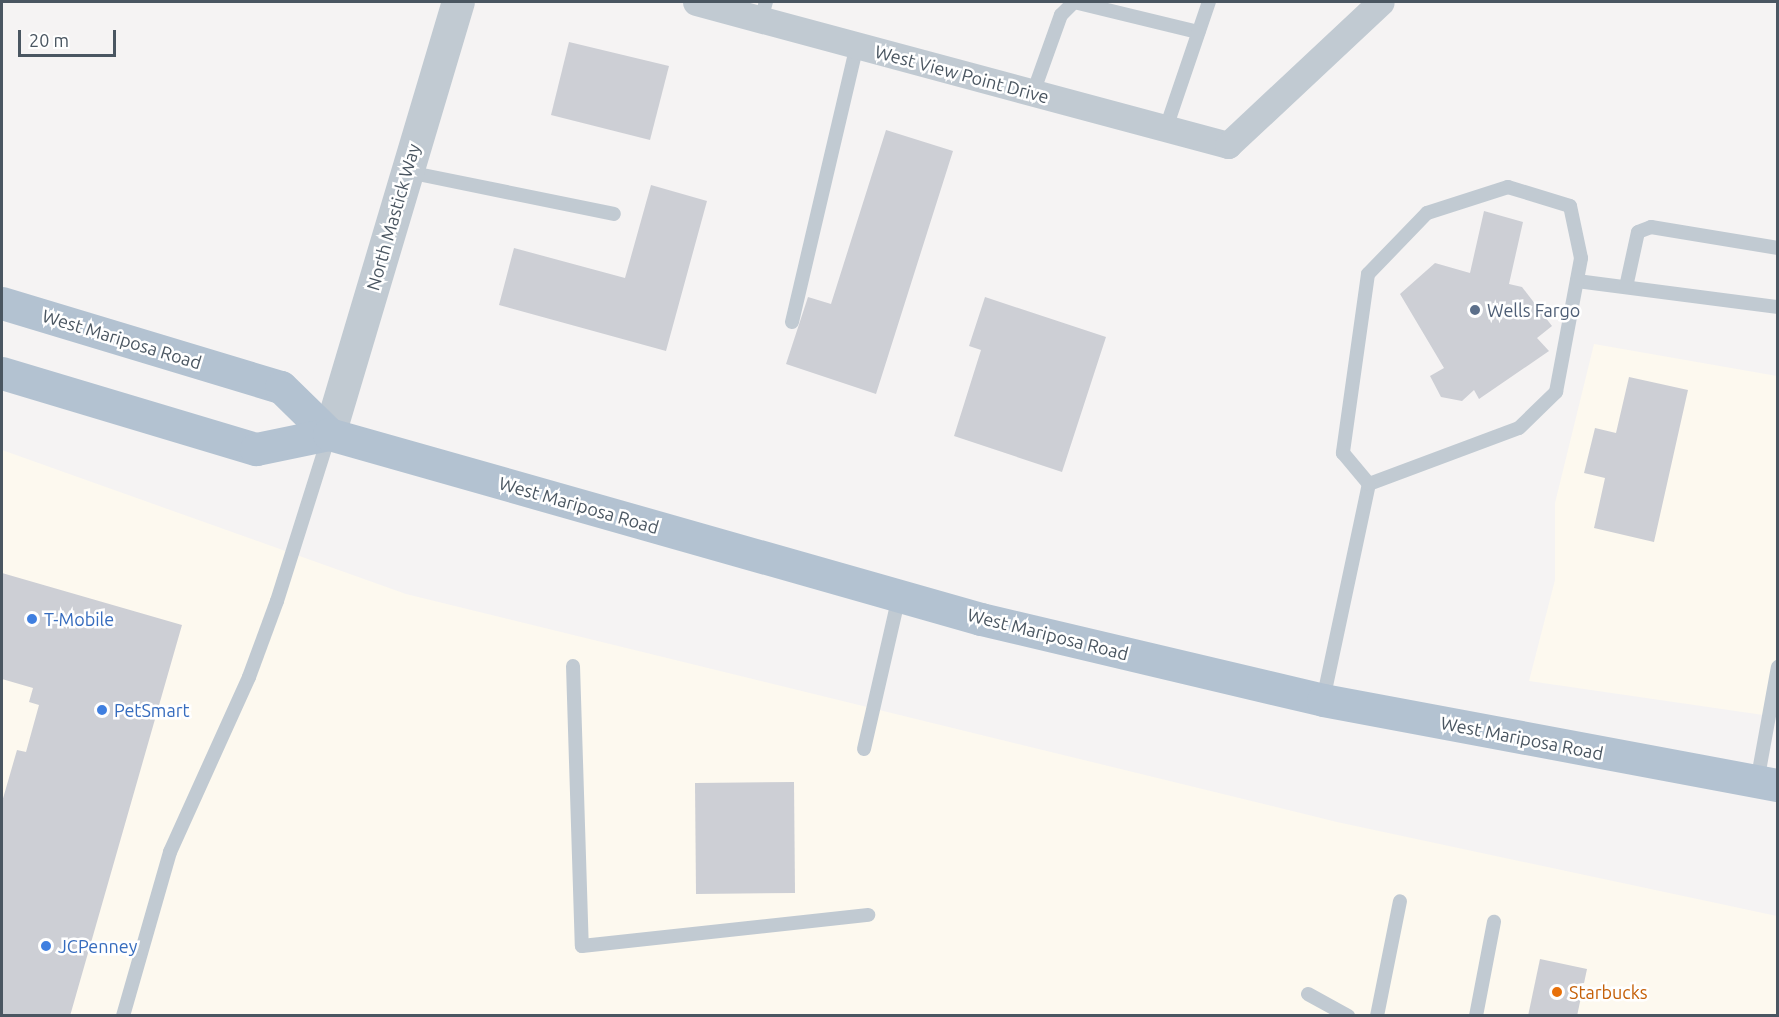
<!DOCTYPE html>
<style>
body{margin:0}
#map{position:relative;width:1779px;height:1017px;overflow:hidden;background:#f5f3f3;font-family:Ubuntu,sans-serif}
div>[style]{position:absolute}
.commercial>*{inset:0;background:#fdf9ef}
.building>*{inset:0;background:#cdcfd5}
.service>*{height:14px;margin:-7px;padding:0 7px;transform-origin:7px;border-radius:7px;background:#c1cad2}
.minor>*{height:27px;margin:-13.5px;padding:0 13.5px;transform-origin:13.5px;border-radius:13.5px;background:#c1cad2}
.tertiary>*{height:33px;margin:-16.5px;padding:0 16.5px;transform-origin:16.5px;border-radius:16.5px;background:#c1cad2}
.primary>*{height:33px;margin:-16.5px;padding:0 16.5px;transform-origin:16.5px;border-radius:16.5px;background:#b3c2d1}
.dots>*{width:16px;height:16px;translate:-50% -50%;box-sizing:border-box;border:3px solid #fff;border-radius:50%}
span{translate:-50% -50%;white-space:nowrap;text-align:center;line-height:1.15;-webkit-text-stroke:5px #fff;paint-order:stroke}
.street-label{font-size:18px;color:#4a5661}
.service-label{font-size:18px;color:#4e5e75}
.left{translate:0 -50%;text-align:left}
.shop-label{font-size:18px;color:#366cbe}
.food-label{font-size:18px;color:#c56008}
.frame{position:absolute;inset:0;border:3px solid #4a5661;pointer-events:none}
.scale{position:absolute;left:18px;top:30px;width:98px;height:27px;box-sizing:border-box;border:3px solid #4a5661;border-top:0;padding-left:8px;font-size:18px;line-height:21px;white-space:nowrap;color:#4a5661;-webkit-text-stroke:4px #fff;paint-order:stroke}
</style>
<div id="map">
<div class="commercial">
<i style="clip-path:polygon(1594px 344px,1777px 376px,1777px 717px,1529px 681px,1555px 580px,1555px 503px)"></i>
<i style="clip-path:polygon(2px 450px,406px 594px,1337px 822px,1777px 916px,1777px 1015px,2px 1016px)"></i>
</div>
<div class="building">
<i style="clip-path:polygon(569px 42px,669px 66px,650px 140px,551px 115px)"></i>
<i style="clip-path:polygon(886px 130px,953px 151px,876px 394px,786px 364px,808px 297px,831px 304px)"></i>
<i style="clip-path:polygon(651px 185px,707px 201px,666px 351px,499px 305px,514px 248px,625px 278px)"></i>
<i style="clip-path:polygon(1484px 211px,1523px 222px,1509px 284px,1522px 287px,1552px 326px,1537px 338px,1549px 351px,1479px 399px,1474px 390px,1462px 401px,1441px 397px,1430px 376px,1444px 368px,1400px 294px,1435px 263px,1470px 273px)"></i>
<i style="clip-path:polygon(985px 297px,1106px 337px,1062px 472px,954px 436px,981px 350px,969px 346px)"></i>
<i style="clip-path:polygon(1629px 377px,1688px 390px,1654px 542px,1594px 528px,1605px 478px,1584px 473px,1595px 428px,1616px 433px)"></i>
<i style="clip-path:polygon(2px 573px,182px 625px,70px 1016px,2px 1016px,2px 802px,17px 750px,26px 752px,39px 705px,29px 702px,33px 688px,2px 679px)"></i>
<i style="clip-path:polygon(794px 782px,795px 893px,696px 894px,695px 783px)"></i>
<i style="clip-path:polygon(1540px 959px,1587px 969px,1577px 1016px,1528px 1016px)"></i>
</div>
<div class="service">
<i style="left:1074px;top:2px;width:128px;rotate:13.6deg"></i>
<i style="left:761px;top:19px;width:18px;rotate:-74deg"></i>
<i style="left:1033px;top:93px;width:83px;rotate:-70.3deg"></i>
<i style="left:1061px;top:15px;width:18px;rotate:-45deg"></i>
<i style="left:1166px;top:128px;width:133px;rotate:-71.2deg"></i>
<i style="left:408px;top:172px;width:210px;rotate:11.5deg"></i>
<i style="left:1577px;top:281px;width:203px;rotate:7.4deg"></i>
<i style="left:1626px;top:287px;width:56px;rotate:-77.7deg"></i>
<i style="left:1638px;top:232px;width:14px;rotate:-21deg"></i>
<i style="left:1651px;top:227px;width:129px;rotate:9.4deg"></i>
<i style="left:792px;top:322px;width:285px;rotate:-76.8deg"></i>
<i style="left:573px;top:666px;width:280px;rotate:88.2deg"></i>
<i style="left:582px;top:946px;width:288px;rotate:-6.2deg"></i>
<i style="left:1323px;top:700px;width:221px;rotate:-78deg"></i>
<i style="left:1369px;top:484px;width:160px;rotate:-20.5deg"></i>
<i style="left:1519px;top:428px;width:52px;rotate:-44.2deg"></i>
<i style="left:1556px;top:392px;width:136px;rotate:-79.4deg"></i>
<i style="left:1581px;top:258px;width:53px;rotate:-101.9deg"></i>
<i style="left:1570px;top:206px;width:65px;rotate:-163deg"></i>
<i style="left:1508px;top:187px;width:85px;rotate:162.2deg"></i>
<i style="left:1427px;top:213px;width:85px;rotate:134deg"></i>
<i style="left:1368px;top:274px;width:181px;rotate:98deg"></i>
<i style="left:1343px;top:453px;width:40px;rotate:50deg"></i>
<i style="left:864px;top:749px;width:157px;rotate:-77.1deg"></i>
<i style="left:1757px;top:782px;width:117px;rotate:-79.7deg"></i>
<i style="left:1308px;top:994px;width:46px;rotate:28.8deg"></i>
<i style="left:123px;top:1016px;width:171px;rotate:-74deg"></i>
<i style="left:170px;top:852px;width:192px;rotate:-65.7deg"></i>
<i style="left:249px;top:677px;width:81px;rotate:-69.8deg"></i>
<i style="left:277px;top:601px;width:173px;rotate:-72.5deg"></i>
<i style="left:1377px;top:1016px;width:117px;rotate:-78.7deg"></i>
<i style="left:1476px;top:1016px;width:96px;rotate:-79.2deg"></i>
</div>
<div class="minor">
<i style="left:696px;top:2px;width:551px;rotate:15.05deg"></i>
<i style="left:1228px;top:145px;width:209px;rotate:-43.1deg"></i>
</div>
<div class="tertiary">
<i style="left:329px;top:434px;width:451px;rotate:-73.4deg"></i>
</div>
<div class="primary">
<i style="left:2px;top:303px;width:291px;rotate:16.8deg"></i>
<i style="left:281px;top:387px;width:67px;rotate:44.4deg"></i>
<i style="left:2px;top:373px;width:265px;rotate:16.7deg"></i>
<i style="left:256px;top:449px;width:75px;rotate:-11.6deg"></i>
<i style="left:329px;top:434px;width:678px;rotate:15.84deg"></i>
<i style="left:981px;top:619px;width:351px;rotate:13.3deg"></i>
<i style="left:1323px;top:700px;width:463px;rotate:10.6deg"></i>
</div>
<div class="dots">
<i style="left:1475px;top:310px;background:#5c6f8a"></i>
<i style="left:32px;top:619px;background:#3f7fe0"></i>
<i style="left:102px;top:710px;background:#3f7fe0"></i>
<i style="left:46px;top:946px;background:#3f7fe0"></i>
<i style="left:1557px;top:992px;background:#e8710a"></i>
</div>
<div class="street-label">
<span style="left:962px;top:74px;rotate:15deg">West View Point Drive</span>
<span style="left:393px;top:217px;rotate:-74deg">North Mastick Way</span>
<span style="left:122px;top:339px;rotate:17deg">West Mariposa Road</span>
<span style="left:579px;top:505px;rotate:16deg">West Mariposa Road</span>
<span style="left:1048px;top:634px;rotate:14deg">West Mariposa Road</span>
<span style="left:1522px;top:738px;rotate:11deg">West Mariposa Road</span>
</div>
<div class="service-label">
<span class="left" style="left:1487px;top:310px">Wells Fargo</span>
</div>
<div class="shop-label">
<span class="left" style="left:44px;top:619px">T-Mobile</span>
<span class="left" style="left:114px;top:710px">PetSmart</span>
<span class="left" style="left:58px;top:946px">JCPenney</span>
</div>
<div class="food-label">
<span class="left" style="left:1569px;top:992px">Starbucks</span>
</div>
<div class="frame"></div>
<div class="scale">20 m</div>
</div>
